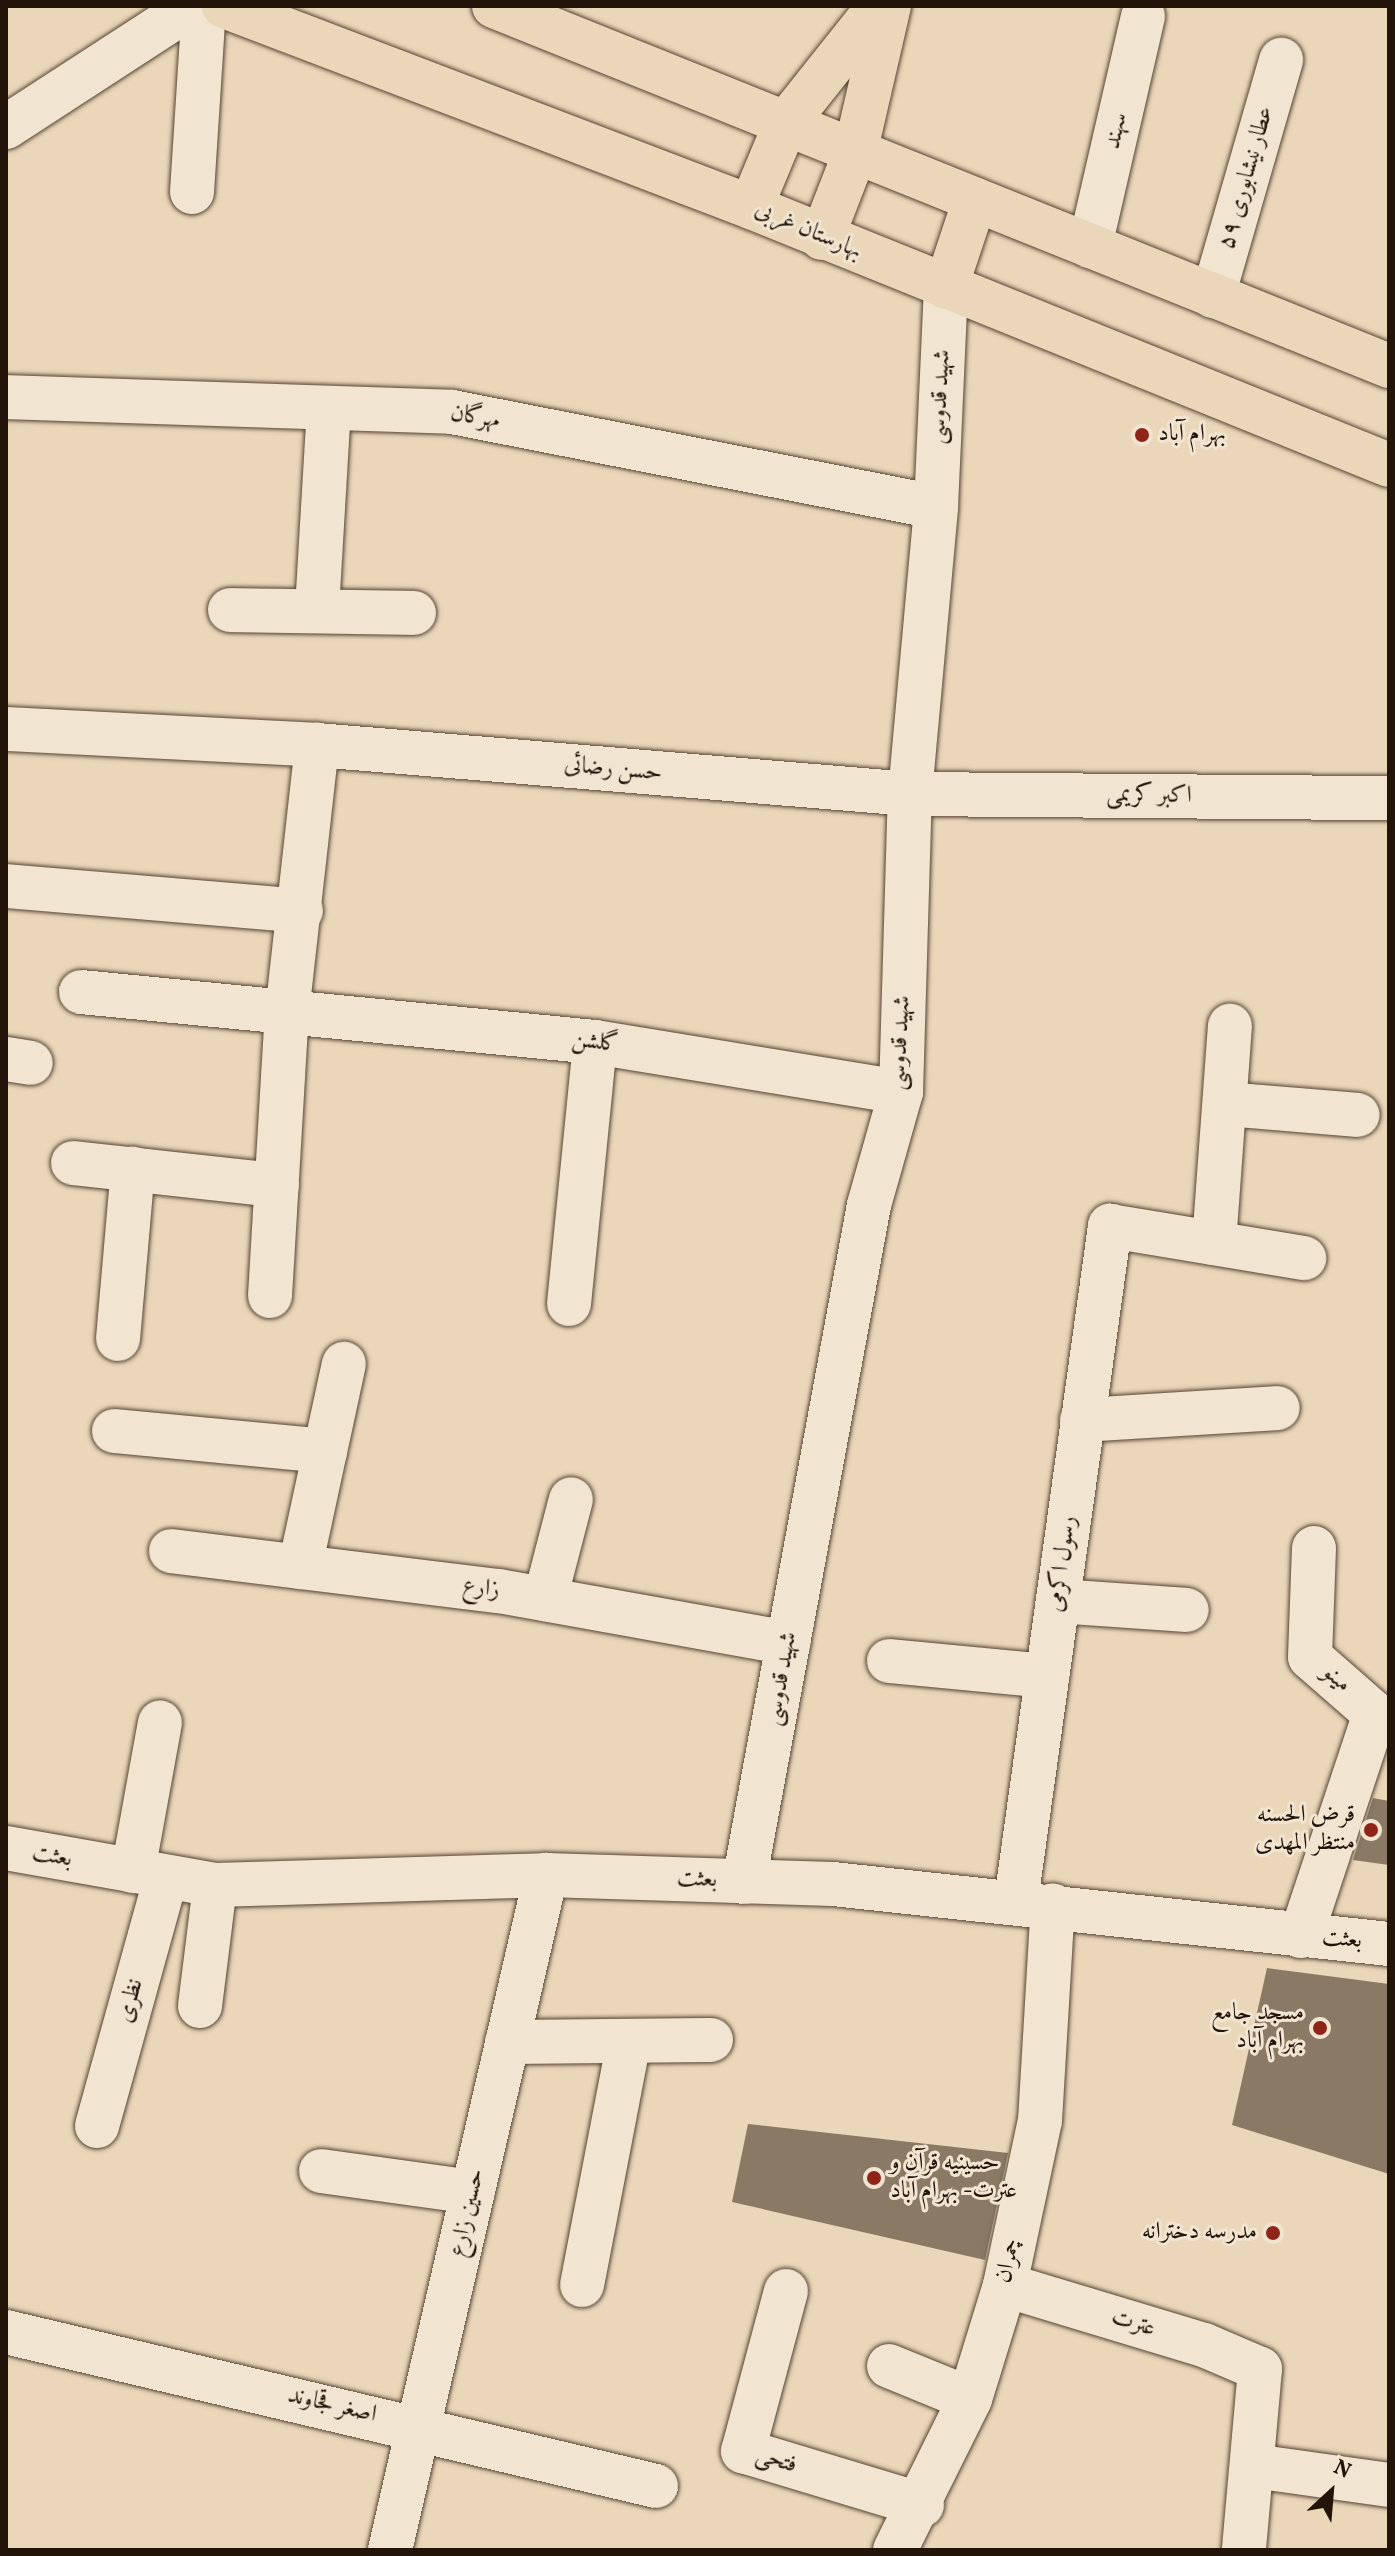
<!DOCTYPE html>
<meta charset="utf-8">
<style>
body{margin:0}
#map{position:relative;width:1395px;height:2556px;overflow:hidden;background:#ead6b8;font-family:Vollkorn,Amiri,serif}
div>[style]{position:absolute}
.building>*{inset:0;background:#8a7964}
.roads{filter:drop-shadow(0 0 2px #544434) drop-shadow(0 0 2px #544434)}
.minor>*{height:44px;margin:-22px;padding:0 22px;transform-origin:22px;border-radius:22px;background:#f1e4d1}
.major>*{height:44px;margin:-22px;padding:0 22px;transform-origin:22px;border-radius:22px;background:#ead6b8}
.dots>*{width:22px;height:22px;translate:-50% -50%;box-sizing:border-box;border:4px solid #f1e4d1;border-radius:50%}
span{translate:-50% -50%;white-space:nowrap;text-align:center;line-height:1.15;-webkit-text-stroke:6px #f1e4d1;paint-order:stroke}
.street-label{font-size:24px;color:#221408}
.poi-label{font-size:24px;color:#221408}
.left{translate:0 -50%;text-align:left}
.right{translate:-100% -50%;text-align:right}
.frame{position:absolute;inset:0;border:8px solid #221408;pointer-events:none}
.north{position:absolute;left:1291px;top:2452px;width:80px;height:80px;-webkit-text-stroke:6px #f1e4d1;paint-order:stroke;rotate:26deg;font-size:22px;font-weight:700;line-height:32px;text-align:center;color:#221408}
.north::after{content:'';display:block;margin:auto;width:28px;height:36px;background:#221408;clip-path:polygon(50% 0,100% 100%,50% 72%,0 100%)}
</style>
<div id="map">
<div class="building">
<i style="clip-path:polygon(1373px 1798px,1389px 1801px,1389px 1865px,1353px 1860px)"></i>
<i style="clip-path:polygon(1267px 1968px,1389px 1984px,1389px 2174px,1232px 2125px)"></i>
<i style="clip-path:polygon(748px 2124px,1008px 2153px,985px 2260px,732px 2202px)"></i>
</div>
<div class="roads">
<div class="minor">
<i style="left:6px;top:127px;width:222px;rotate:-33deg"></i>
<i style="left:192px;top:192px;width:186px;rotate:-86.3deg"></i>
<i style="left:1090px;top:246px;width:236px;rotate:-77deg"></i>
<i style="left:1213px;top:296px;width:246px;rotate:-73.9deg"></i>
<i style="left:6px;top:397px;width:446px;rotate:1.9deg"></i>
<i style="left:452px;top:412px;width:493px;rotate:11.1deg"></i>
<i style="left:317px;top:609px;width:201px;rotate:-86.6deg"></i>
<i style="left:230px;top:610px;width:184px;rotate:0.9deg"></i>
<i style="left:6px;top:729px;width:311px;rotate:2.9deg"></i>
<i style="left:317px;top:745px;width:595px;rotate:4.72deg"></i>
<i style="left:910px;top:794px;width:479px;rotate:0.5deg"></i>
<i style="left:6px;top:886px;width:296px;rotate:4.8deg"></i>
<i style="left:81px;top:992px;width:516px;rotate:5.56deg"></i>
<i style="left:595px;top:1042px;width:310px;rotate:9.3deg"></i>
<i style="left:6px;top:1059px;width:25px;rotate:9deg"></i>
<i style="left:1225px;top:1104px;width:133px;rotate:4.7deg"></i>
<i style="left:73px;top:1163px;width:205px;rotate:6.2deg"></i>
<i style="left:1214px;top:1243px;width:218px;rotate:-85.8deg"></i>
<i style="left:270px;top:1296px;width:284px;rotate:-86.6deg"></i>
<i style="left:287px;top:1013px;width:270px;rotate:-83.6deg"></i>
<i style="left:569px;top:1304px;width:263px;rotate:-84.3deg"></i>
<i style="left:118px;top:1339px;width:171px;rotate:-85deg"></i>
<i style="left:1082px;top:1420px;width:196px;rotate:-3.5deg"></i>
<i style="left:114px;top:1431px;width:212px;rotate:5.4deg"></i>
<i style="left:171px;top:1551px;width:330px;rotate:7deg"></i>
<i style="left:499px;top:1591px;width:294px;rotate:10.2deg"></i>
<i style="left:300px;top:1567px;width:208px;rotate:-77.8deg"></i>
<i style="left:545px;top:1599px;width:103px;rotate:-75.4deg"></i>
<i style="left:1058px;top:1601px;width:129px;rotate:4deg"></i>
<i style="left:889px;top:1661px;width:159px;rotate:5.4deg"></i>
<i style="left:6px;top:1848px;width:212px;rotate:10deg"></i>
<i style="left:215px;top:1885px;width:331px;rotate:-1.7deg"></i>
<i style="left:546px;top:1875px;width:287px;rotate:1.8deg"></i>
<i style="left:833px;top:1884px;width:559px;rotate:6.16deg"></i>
<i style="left:133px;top:1871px;width:151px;rotate:-79.7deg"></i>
<i style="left:744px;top:1882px;width:688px;rotate:-79.54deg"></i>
<i style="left:869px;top:1205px;width:117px;rotate:-74.2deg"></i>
<i style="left:901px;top:1092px;width:298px;rotate:-88.3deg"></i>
<i style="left:910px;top:794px;width:288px;rotate:-84.8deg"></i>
<i style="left:936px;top:507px;width:220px;rotate:-87.4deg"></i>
<i style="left:1016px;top:1901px;width:682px;rotate:-82.07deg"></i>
<i style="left:1110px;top:1226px;width:197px;rotate:9.4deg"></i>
<i style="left:1301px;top:1936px;width:234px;rotate:-71.6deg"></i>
<i style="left:1375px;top:1714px;width:86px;rotate:-138.8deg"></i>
<i style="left:1310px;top:1657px;width:109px;rotate:-87.9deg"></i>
<i style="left:200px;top:2006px;width:122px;rotate:-82.9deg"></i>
<i style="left:507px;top:2042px;width:204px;rotate:-0.6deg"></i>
<i style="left:97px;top:2126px;width:258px;rotate:-74.5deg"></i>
<i style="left:321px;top:2171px;width:153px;rotate:7.9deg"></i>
<i style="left:582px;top:2285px;width:248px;rotate:-79.1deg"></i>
<i style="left:1005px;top:2285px;width:208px;rotate:16.8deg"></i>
<i style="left:1204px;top:2345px;width:61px;rotate:23.2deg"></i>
<i style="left:1260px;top:2369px;width:182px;rotate:95.1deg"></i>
<i style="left:786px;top:2291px;width:166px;rotate:105deg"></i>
<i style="left:743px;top:2451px;width:187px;rotate:16.8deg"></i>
<i style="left:6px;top:2332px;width:668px;rotate:13.33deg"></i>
<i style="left:889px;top:2366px;width:87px;rotate:22.2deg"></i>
<i style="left:1254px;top:2466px;width:136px;rotate:8deg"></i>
<i style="left:390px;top:2550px;width:693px;rotate:-76.99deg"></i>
<i style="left:895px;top:2550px;width:169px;rotate:-63.6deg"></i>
<i style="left:970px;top:2399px;width:119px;rotate:-72.9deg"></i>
<i style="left:1005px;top:2285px;width:168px;rotate:-78deg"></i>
<i style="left:1040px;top:2121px;width:216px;rotate:-86.6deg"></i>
</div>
<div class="major">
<i style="left:224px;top:6px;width:564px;rotate:20.88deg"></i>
<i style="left:751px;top:207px;width:688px;rotate:22.02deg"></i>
<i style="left:494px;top:6px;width:965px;rotate:21.91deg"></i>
<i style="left:751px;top:207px;width:91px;rotate:-67.4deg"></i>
<i style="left:786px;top:123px;width:149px;rotate:-51.5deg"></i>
<i style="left:822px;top:238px;width:91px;rotate:-68.8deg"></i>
<i style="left:855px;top:153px;width:151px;rotate:-77deg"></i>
<i style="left:946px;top:287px;width:92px;rotate:-71.6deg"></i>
</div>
</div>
<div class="dots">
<i style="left:1142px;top:435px;background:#8f2418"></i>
<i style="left:1371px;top:1830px;background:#8f2418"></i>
<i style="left:1320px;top:2028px;background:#8f2418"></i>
<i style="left:874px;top:2178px;background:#8f2418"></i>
<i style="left:1273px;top:2233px;background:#8f2418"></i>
</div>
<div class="street-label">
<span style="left:1117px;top:131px;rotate:-77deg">سهند</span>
<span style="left:1247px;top:178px;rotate:-74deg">عطار نیشابوری ۵۹</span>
<span style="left:808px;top:231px;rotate:23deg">بهارستان غربی</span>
<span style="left:941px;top:397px;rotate:-87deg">شهید قدوسی</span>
<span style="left:475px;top:418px;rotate:9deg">مهرگان</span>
<span style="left:613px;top:770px;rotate:5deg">حسن رضائی</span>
<span style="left:1149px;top:796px;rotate:1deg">اکبر کریمی</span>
<span style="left:595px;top:1043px;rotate:7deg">گلشن</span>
<span style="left:901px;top:1043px;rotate:-87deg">شهید قدوسی</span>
<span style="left:1063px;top:1564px;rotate:-82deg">رسول اکرمی</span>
<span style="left:481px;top:1589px;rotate:7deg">زارع</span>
<span style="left:782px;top:1679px;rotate:-80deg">شهید قدوسی</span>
<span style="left:1336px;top:1679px;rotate:41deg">مینو</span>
<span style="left:52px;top:1857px;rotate:10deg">بعثت</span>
<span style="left:697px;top:1880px;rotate:2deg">بعثت</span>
<span style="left:1342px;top:1940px;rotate:5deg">بعثت</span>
<span style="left:131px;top:2001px;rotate:-75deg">نظری</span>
<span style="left:468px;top:2213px;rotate:-77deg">حسین زارع</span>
<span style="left:1009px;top:2261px;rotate:-77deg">چمران</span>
<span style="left:1133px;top:2324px;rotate:17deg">عترت</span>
<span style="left:332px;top:2406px;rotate:13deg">اصغر قجاوند</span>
<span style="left:776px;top:2461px;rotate:17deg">فتحی</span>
</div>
<div class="poi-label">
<span class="left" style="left:1158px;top:435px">بهرام آباد</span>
<span class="right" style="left:1355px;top:1830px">قرض الحسنه<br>منتظر المهدی</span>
<span class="right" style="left:1304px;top:2028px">مسجد جامع<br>بهرام آباد</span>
<span class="left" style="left:890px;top:2178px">حسینیه قرآن و<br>عترت- بهرام آباد</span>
<span class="right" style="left:1257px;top:2233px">مدرسه دخترانه</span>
</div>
<div class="frame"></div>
<div class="north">N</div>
</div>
